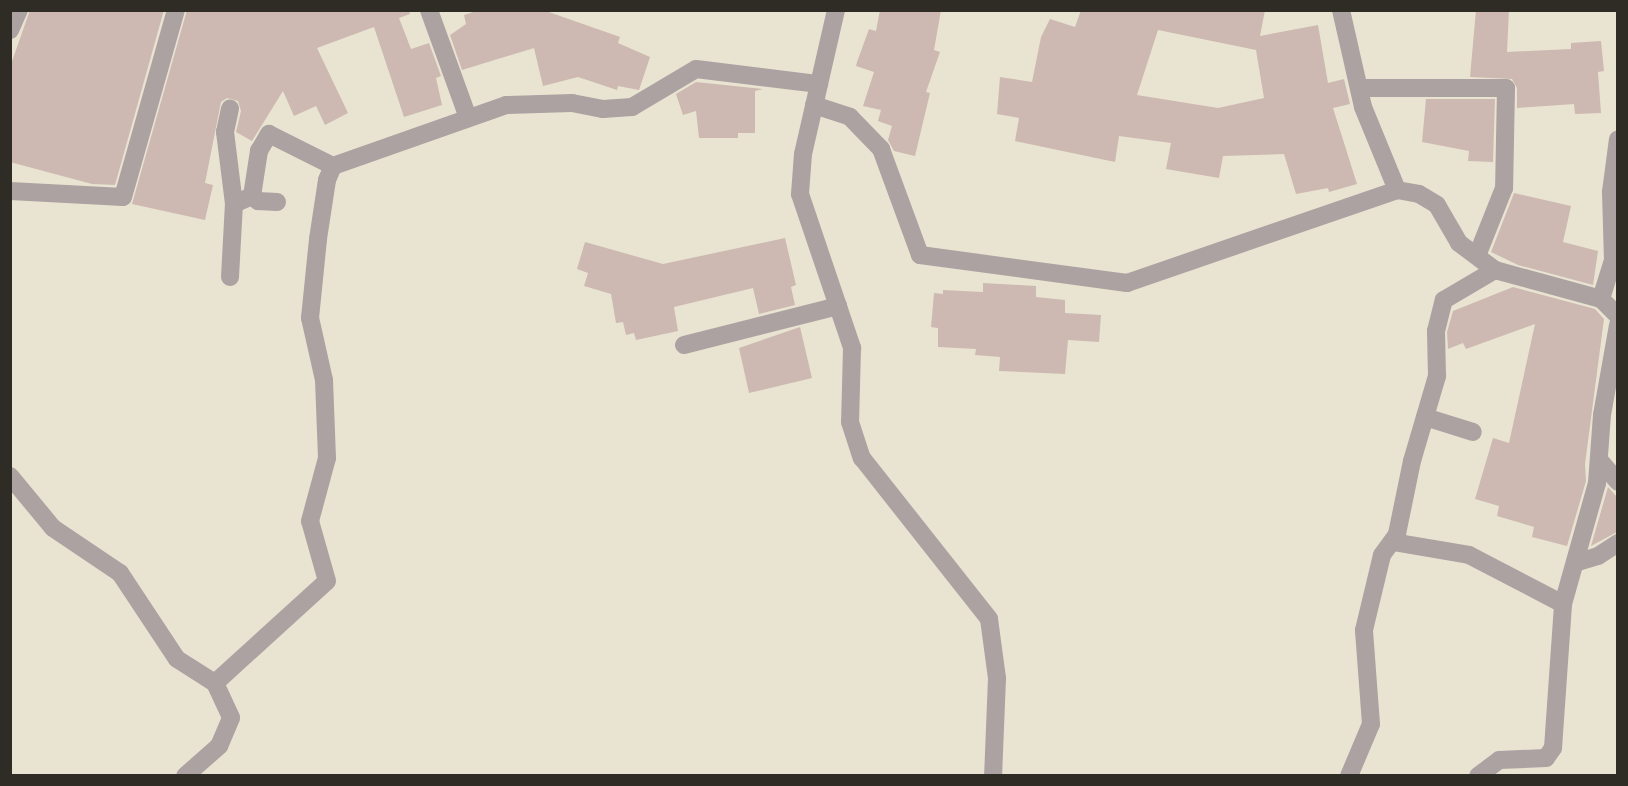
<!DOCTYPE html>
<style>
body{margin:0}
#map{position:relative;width:1628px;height:786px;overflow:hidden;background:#e9e4d1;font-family:"Work Sans",sans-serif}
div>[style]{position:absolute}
.building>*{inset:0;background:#cdb9b1}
.street>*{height:18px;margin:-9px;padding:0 9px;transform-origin:9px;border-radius:9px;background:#aca2a2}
span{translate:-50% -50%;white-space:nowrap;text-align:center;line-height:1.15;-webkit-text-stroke:6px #f7f1de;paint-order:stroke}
.frame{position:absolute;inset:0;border:12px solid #2e2c25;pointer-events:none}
</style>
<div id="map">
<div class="building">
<i style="clip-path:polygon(30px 10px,164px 10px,115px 185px,92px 184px,10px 162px,10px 67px)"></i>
<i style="clip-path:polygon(187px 10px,409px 10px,410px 14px,399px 18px,411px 49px,429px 43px,441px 76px,436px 78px,442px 105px,404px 117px,374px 27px,317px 48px,348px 113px,325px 125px,316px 106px,294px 116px,283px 91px,252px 141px,236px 132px,241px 111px,238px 101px,227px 98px,221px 102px,205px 183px,213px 185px,205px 220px,132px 204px)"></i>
<i style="clip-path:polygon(479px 10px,543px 10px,620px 37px,618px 43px,650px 57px,639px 90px,618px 86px,617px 90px,578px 77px,543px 86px,534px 48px,462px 70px,450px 35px,466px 24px,464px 15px)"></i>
<i style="clip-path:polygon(880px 10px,941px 10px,934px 50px,940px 52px,926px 92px,930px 93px,915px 156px,894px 151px,888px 140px,892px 126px,878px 121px,881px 110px,863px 106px,874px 72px,856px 66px,857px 62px,869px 29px,876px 31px)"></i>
<i style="clip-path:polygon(evenodd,1081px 10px,1265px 10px,1260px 36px,1318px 25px,1328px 83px,1344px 79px,1350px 104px,1333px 108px,1357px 184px,1329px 192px,1328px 188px,1296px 194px,1284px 154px,1223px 156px,1219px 178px,1166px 169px,1171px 143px,1119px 136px,1115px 162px,1015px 141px,1019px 118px,997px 114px,1000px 77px,1032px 82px,1041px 37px,1050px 19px,1075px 27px,1081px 10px,1158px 30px,1256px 50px,1264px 98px,1218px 108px,1137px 95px,1158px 30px)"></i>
<i style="clip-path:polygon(1476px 10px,1509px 10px,1507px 52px,1571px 49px,1571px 43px,1601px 41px,1604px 71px,1598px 72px,1601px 113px,1575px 114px,1574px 104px,1517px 108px,1517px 88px,1512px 79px,1470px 77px)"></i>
<i style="clip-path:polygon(696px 82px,763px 89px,755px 91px,755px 133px,738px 133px,738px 138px,699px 138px,696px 111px,683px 115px,676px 94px)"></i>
<i style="clip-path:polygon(1426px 99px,1495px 99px,1493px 162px,1468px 161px,1469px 151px,1422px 142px)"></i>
<i style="clip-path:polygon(1514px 193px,1571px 206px,1563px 242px,1598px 251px,1593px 285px,1518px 265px,1491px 252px)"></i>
<i style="clip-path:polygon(785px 238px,796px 285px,791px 287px,795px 305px,759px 314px,753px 288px,674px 307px,678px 331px,636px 340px,634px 333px,626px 335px,623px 322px,616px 323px,611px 294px,584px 286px,588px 273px,577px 269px,585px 242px,663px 264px)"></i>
<i style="clip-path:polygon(983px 283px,1036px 286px,1036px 297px,1065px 300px,1065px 313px,1101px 315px,1099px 342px,1068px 340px,1065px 374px,999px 371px,1000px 357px,975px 355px,976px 349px,938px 347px,938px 328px,931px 327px,934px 293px,943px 294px,943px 290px,983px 292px)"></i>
<i style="clip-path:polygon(1513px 287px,1595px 309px,1604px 319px,1585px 464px,1586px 481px,1567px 546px,1532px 537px,1534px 527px,1497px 516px,1499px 506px,1475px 499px,1493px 438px,1509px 443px,1535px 324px,1466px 349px,1463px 343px,1448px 349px,1447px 332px,1453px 311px)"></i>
<i style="clip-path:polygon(800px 327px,812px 378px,749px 393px,739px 348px)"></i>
<i style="clip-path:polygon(1608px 487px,1617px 497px,1617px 532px,1591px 546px)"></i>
</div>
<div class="street">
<i style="left:429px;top:10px;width:115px;rotate:70.1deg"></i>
<i style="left:836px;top:10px;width:148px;rotate:102.9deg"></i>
<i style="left:803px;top:154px;width:40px;rotate:94.3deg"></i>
<i style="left:800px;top:194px;width:163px;rotate:71.3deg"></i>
<i style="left:852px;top:348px;width:74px;rotate:91.5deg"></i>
<i style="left:850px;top:422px;width:38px;rotate:72deg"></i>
<i style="left:862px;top:458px;width:205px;rotate:51.7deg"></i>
<i style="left:989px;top:619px;width:60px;rotate:82.3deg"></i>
<i style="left:997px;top:678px;width:98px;rotate:92.3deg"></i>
<i style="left:1341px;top:10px;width:99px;rotate:77.2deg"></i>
<i style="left:1363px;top:107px;width:90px;rotate:67.7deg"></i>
<i style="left:10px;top:30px;width:22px;rotate:-66deg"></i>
<i style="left:1359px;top:88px;width:147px"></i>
<i style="left:1506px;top:88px;width:100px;rotate:91.1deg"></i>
<i style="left:1504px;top:188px;width:73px;rotate:111.7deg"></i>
<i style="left:814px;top:105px;width:38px;rotate:18deg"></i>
<i style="left:850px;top:117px;width:45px;rotate:45.9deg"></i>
<i style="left:881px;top:149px;width:113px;rotate:69.8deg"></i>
<i style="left:920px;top:255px;width:209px;rotate:7.7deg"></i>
<i style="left:1127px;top:283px;width:286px;rotate:-19deg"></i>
<i style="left:1397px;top:190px;width:22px;rotate:10deg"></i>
<i style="left:1419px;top:194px;width:21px;rotate:31deg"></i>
<i style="left:1437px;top:205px;width:44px;rotate:59.9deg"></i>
<i style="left:1459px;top:243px;width:45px;rotate:36.9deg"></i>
<i style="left:1495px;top:270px;width:110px;rotate:15.3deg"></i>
<i style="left:1601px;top:299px;width:24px;rotate:45deg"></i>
<i style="left:10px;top:191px;width:113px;rotate:3deg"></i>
<i style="left:123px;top:197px;width:194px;rotate:-74.2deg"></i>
<i style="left:252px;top:196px;width:8px;rotate:40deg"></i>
<i style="left:258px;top:201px;width:19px;rotate:3deg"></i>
<i style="left:234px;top:204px;width:20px;rotate:-24deg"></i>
<i style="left:252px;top:196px;width:46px;rotate:-81.2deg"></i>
<i style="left:259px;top:151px;width:20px;rotate:-60deg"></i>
<i style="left:269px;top:134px;width:72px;rotate:26.6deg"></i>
<i style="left:230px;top:277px;width:73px;rotate:-86.9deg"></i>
<i style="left:234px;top:204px;width:73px;rotate:-97.1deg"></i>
<i style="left:225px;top:132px;width:24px;rotate:-78deg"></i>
<i style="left:1601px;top:299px;width:41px;rotate:-72.9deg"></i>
<i style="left:1613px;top:260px;width:68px;rotate:-91.7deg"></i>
<i style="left:1611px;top:192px;width:53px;rotate:-82.5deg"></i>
<i style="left:684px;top:345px;width:159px;rotate:-14.2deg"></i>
<i style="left:1425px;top:417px;width:50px;rotate:17.4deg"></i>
<i style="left:1600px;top:461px;width:28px;rotate:49deg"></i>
<i style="left:10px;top:476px;width:67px;rotate:50.4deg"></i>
<i style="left:53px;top:528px;width:81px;rotate:33.9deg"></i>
<i style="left:120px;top:573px;width:103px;rotate:56.5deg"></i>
<i style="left:177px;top:659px;width:45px;rotate:32.3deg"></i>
<i style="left:215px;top:683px;width:38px;rotate:65deg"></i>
<i style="left:231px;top:718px;width:30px;rotate:113deg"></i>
<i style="left:219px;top:746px;width:45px;rotate:138.6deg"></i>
<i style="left:1393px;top:542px;width:77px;rotate:9.7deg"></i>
<i style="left:1469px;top:555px;width:106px;rotate:27.5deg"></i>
<i style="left:1575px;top:563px;width:24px;rotate:-17deg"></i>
<i style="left:1598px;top:556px;width:24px;rotate:-33deg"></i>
<i style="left:215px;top:683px;width:151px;rotate:-42.3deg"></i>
<i style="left:327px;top:581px;width:62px;rotate:-105.8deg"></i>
<i style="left:310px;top:521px;width:65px;rotate:-74.9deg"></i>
<i style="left:327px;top:458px;width:78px;rotate:-92.2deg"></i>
<i style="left:324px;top:380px;width:64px;rotate:-102.7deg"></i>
<i style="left:310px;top:318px;width:79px;rotate:-84.2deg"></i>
<i style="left:318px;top:239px;width:60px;rotate:-81.3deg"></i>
<i style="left:327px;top:180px;width:15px;rotate:-67deg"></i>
<i style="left:333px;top:166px;width:183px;rotate:-19.4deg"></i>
<i style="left:506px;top:105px;width:66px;rotate:-1.7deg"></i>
<i style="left:572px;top:103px;width:32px;rotate:11deg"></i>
<i style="left:603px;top:109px;width:29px;rotate:-4deg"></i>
<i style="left:632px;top:107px;width:74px;rotate:-30.7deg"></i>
<i style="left:696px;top:69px;width:124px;rotate:7deg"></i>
<i style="left:1349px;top:776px;width:56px;rotate:-67.1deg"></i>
<i style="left:1371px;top:724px;width:94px;rotate:-94.3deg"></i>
<i style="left:1364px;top:630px;width:77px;rotate:-76.5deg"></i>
<i style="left:1382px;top:555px;width:26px;rotate:-54deg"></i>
<i style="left:1397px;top:534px;width:75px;rotate:-78.4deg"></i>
<i style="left:1412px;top:461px;width:89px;rotate:-73.6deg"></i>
<i style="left:1437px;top:376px;width:45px;rotate:-91.3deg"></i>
<i style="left:1436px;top:331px;width:32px;rotate:-76deg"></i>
<i style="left:1444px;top:300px;width:59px;rotate:-30.5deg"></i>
<i style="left:1478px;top:776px;width:26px;rotate:-37deg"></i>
<i style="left:1499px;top:760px;width:47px;rotate:-2.4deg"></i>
<i style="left:1546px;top:758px;width:12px;rotate:-55deg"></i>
<i style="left:1553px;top:748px;width:144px;rotate:-86deg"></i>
<i style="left:1563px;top:604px;width:126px;rotate:-74.3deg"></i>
<i style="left:1597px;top:483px;width:68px;rotate:-85.8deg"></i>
<i style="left:1602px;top:415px;width:91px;rotate:-79.9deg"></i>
</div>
<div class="frame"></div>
</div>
